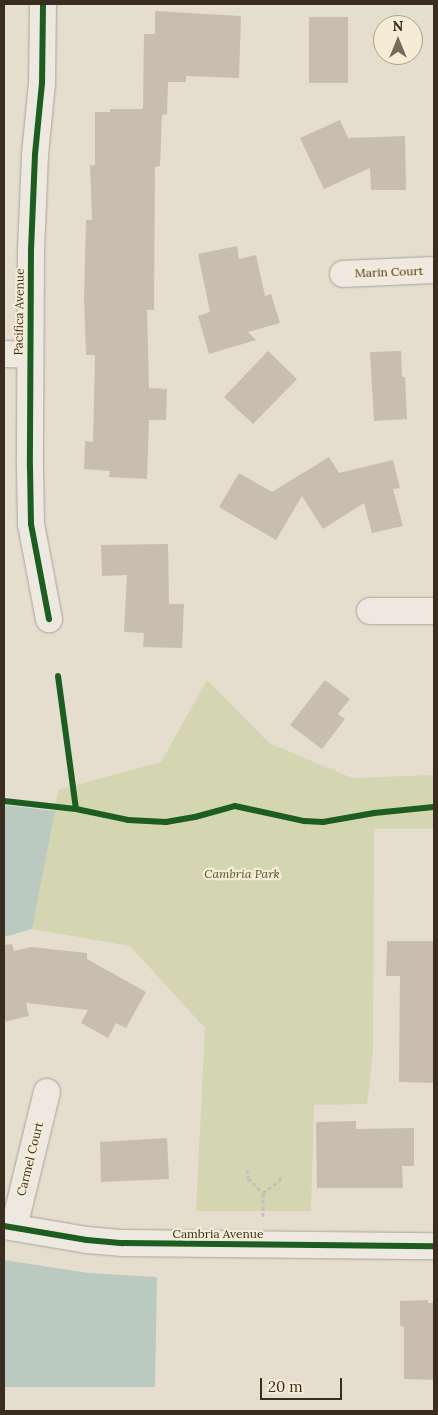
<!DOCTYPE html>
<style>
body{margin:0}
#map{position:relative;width:438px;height:1415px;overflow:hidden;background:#e5decf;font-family:Lora,serif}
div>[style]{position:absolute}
.green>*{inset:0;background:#d4d5b1}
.water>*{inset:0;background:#bacac0}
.building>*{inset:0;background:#c9bdb0}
.path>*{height:3px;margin-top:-1.5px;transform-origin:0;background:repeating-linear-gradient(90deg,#c6c0b7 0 4px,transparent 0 6.5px)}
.roads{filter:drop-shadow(0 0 1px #aaa397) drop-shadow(0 0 1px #aaa397)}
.street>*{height:26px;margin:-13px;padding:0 13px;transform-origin:13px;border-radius:13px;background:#eee9e0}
.cycleway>*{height:6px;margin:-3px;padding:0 3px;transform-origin:3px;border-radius:3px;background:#1b5e20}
span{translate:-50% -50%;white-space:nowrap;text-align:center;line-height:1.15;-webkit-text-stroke:4.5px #f6ecd5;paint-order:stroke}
.street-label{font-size:12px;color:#3a2c1f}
.park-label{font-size:12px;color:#4a5626;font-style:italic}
.frame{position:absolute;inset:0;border:5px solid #3a2c1f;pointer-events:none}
.north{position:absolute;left:373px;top:15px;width:50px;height:50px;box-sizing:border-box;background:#f6ecd5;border:1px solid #ab9f8c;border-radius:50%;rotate:0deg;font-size:14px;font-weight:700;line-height:20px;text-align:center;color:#3a2c1f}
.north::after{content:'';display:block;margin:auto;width:18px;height:22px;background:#766a5d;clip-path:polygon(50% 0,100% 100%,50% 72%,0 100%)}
.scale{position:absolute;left:260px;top:1378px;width:82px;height:22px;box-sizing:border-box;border:2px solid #3a2c1f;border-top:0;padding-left:6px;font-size:15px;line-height:18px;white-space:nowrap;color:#3a2c1f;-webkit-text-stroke:4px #f6ecd5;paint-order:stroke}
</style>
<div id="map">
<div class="green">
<i style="clip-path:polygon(207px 680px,269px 743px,352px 778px,434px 775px,434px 829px,374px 829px,373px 1053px,367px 1104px,314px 1105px,311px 1211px,196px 1211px,205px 1028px,130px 946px,32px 929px,58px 790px,161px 762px)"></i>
</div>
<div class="water">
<i style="clip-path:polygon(4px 805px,55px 811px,32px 929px,4px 937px)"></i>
<i style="clip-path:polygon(4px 1260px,89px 1273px,157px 1277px,155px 1387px,4px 1387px)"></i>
</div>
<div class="building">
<i style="clip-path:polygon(155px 11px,241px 16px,239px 78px,186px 76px,186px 82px,168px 82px,167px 114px,162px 115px,160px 166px,155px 167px,154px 310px,147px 310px,149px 388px,167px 389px,166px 420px,149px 420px,147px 479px,109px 477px,110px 471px,84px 469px,85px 441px,93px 442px,95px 355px,86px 355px,84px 298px,86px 220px,92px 220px,90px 165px,95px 165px,95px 112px,110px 112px,110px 109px,143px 109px,144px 34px,155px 34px)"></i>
<i style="clip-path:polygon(309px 17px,348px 17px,348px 83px,309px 83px)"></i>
<i style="clip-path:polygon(340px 120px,348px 138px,405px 136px,406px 190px,371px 190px,370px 168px,324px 189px,300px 138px)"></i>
<i style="clip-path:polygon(237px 246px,239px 259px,256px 255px,265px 296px,271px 294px,280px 323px,248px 332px,256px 340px,209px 354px,198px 316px,210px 312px,198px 254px)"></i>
<i style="clip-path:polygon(268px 351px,297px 379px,253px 424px,224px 397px)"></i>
<i style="clip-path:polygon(401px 351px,402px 377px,405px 377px,407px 419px,374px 421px,370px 352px)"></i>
<i style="clip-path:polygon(329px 457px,339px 473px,393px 460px,400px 488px,393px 489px,403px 526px,372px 533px,364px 503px,323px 529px,302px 496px,276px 540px,219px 507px,239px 473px,272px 492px)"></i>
<i style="clip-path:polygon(168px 544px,169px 604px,184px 604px,182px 648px,143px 647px,144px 633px,124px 632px,127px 575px,102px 576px,101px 545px)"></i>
<i style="clip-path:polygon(325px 680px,350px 699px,338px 714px,345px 719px,322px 749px,290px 725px)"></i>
<i style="clip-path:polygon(387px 941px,434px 941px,434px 1083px,399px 1082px,400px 976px,386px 976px)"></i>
<i style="clip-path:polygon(12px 944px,14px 951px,31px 947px,87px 953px,87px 959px,146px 992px,126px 1028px,116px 1023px,108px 1038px,81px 1023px,88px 1010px,26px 1003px,29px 1016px,4px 1022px,4px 945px)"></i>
<i style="clip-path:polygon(356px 1121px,356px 1129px,414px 1128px,414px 1166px,402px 1166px,403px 1188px,317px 1188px,316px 1122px)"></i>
<i style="clip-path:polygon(167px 1138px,169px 1179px,101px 1182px,100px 1142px)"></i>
<i style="clip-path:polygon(428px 1300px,428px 1303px,434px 1303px,434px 1380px,404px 1379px,404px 1327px,400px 1326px,400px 1301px)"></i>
</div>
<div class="path">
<i style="left:247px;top:1169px;width:9px;rotate:84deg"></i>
<i style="left:248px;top:1178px;width:21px;rotate:45deg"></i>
<i style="left:263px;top:1193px;width:25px;rotate:90deg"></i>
<i style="left:263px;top:1193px;width:21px;rotate:-37deg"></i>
<i style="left:280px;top:1180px;width:6px;rotate:-90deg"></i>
</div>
<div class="roads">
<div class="street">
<i style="left:43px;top:4px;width:79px;rotate:90.7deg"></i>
<i style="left:42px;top:83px;width:72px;rotate:95.6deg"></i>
<i style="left:35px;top:155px;width:96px;rotate:92.4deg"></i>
<i style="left:31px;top:251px;width:216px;rotate:90.3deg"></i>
<i style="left:30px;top:467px;width:57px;rotate:89deg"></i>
<i style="left:31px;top:524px;width:97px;rotate:79.3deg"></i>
<i style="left:343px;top:274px;width:91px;rotate:-2.5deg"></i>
<i style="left:4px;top:354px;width:26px;rotate:2deg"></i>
<i style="left:370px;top:611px;width:64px"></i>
<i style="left:4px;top:1226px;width:84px;rotate:9.6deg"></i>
<i style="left:87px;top:1240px;width:36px;rotate:5deg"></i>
<i style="left:123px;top:1243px;width:311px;rotate:0.6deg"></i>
<i style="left:14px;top:1227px;width:139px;rotate:-76.3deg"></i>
</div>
</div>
<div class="cycleway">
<i style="left:43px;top:4px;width:79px;rotate:90.7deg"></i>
<i style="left:42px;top:83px;width:72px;rotate:95.6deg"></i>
<i style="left:35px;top:155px;width:96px;rotate:92.4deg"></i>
<i style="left:31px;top:251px;width:216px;rotate:90.3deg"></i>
<i style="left:30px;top:467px;width:57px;rotate:89deg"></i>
<i style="left:31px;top:524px;width:97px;rotate:79.3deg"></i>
<i style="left:58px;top:676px;width:134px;rotate:82.3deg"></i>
<i style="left:4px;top:801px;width:72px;rotate:6.3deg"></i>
<i style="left:76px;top:809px;width:53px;rotate:11.9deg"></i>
<i style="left:128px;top:820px;width:38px;rotate:3deg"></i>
<i style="left:166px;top:822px;width:29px;rotate:-10deg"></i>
<i style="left:195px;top:817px;width:41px;rotate:-15.4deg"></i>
<i style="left:235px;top:806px;width:71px;rotate:12.3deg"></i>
<i style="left:304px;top:821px;width:19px;rotate:3deg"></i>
<i style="left:323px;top:822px;width:52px;rotate:-10deg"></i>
<i style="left:374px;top:813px;width:60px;rotate:-5.7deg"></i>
<i style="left:4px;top:1226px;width:84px;rotate:9.6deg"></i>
<i style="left:87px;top:1240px;width:36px;rotate:5deg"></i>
<i style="left:123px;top:1243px;width:311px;rotate:0.6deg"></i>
</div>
<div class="street-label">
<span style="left:389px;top:272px;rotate:-2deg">Marin Court</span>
<span style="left:19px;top:312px;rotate:-89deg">Pacifica Avenue</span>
<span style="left:30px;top:1159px;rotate:-76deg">Carmel Court</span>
<span style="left:218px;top:1234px">Cambria Avenue</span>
</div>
<div class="park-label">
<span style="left:242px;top:874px">Cambria Park</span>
</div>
<div class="frame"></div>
<div class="north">N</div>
<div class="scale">20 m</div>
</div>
